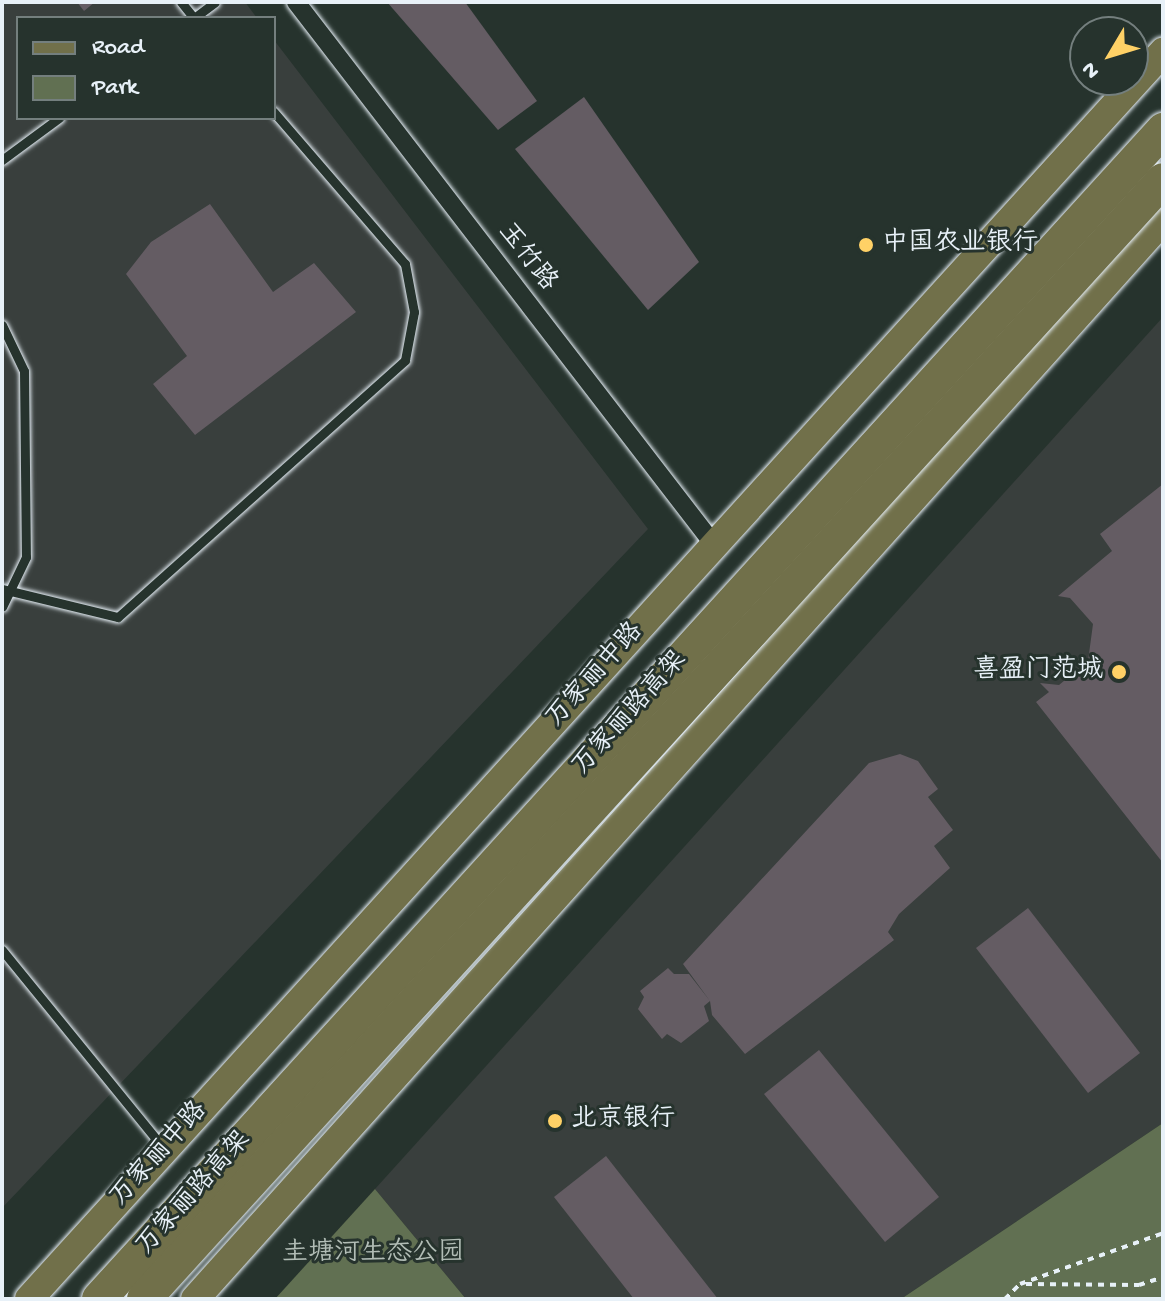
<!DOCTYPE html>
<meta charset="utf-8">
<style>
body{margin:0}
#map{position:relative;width:1165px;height:1301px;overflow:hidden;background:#26332d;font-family:"Gochi Hand","LXGW WenKai TC",sans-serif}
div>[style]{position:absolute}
.built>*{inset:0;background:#393f3d}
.green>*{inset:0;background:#617052}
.building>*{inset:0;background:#645c63}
.path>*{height:4px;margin-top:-2px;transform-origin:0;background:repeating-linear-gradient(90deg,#e8f1f8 0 6px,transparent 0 12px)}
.roads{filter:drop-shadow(0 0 2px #e8f1f8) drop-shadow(0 0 2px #e8f1f8)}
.lane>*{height:9px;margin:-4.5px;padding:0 4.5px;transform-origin:4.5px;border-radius:4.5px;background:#26332d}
.street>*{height:18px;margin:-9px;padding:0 9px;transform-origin:9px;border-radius:9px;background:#26332d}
.primary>*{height:28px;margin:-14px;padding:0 14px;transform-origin:14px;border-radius:14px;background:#71704a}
.bridges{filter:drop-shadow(0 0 2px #e8f1f8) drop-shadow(0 0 2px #e8f1f8)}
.highway-bridge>*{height:34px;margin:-17px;padding:0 17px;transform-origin:17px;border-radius:17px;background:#71704a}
.dots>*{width:22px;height:22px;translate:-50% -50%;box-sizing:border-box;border:4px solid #26332d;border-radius:50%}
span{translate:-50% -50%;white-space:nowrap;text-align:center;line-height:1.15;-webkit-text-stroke:6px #26332d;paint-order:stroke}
.poi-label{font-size:26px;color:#e8f1f8}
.left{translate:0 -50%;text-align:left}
.right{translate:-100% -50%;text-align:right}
.street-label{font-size:26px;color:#e8f1f8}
.park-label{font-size:26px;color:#b2bdb6}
.frame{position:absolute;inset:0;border:4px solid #e8f1f8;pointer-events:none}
.legend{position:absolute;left:16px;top:16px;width:260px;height:104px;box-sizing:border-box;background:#26332d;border:2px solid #747f7e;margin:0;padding:10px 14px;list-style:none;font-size:24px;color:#e8f1f8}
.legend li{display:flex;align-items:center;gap:16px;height:40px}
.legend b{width:40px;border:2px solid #747f7e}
.north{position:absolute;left:1069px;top:16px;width:80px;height:80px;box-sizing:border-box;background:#26332d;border:2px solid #747f7e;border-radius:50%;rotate:232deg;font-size:22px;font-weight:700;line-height:32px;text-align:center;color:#e8f1f8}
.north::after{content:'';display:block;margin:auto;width:28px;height:36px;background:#ffd166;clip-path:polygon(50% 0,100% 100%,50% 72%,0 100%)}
</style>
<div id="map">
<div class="built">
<i style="clip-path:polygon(2px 2px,245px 2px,257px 18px,18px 18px,18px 118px,274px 118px,274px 40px,648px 529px,2px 1208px)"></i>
<i style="clip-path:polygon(1163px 317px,1163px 1123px,901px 1299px,466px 1299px,375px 1189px)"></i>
</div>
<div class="green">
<i style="clip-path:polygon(1163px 1123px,1163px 1299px,901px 1299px)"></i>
<i style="clip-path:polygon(375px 1189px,466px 1299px,275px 1299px)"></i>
</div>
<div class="building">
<i style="clip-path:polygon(77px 2px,95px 2px,84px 11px)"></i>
<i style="clip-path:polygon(387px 2px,465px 2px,537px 101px,498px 130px)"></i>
<i style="clip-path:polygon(584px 97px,699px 262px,648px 310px,515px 149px)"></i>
<i style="clip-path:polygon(210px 204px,273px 292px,314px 263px,356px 312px,195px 435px,153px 384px,187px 356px,126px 274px,151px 242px)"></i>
<i style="clip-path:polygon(1163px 484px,1163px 863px,1036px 702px,1049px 692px,1040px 683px,1059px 685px,1088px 661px,1093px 624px,1070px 598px,1058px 596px,1112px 551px,1100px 534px)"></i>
<i style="clip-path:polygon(900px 754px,918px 761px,938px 789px,928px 797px,953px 830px,934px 846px,950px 868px,899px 914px,888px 932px,894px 940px,745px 1054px,712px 1015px,710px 1001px,704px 1006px,709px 1021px,681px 1043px,667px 1034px,662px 1039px,638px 1009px,644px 997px,640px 991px,668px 968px,674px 974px,689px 974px,710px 1001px,683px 964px,869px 763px)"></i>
<i style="clip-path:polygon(1028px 908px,1140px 1053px,1088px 1093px,976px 948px)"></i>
<i style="clip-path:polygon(819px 1050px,939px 1197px,885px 1242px,764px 1094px)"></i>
<i style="clip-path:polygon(606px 1156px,718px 1299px,634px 1299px,554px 1197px)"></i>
</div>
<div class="path">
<i style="left:1026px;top:1284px;width:113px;rotate:0.5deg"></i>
<i style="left:1139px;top:1285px;width:25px;rotate:-18deg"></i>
<i style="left:1005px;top:1299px;width:21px;rotate:-45deg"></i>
<i style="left:1020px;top:1284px;width:152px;rotate:-19.6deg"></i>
</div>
<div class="roads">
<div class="lane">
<i style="left:181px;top:2px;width:21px;rotate:51deg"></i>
<i style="left:194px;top:18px;width:26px;rotate:-37deg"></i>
<i style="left:2px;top:160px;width:71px;rotate:-36.4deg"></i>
<i style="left:2px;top:325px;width:51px;rotate:64.4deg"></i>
<i style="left:24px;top:371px;width:186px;rotate:89.4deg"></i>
<i style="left:26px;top:557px;width:55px;rotate:115.6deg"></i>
<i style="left:2px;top:589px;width:119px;rotate:13.6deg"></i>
<i style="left:118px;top:617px;width:385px;rotate:-41.8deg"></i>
<i style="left:405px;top:360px;width:49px;rotate:-79.4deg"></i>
<i style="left:414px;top:312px;width:49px;rotate:-100.6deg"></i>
<i style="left:405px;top:264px;width:201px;rotate:-130.8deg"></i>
<i style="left:2px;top:950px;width:253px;rotate:50.8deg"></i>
</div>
<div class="street">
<i style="left:296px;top:2px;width:687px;rotate:52.4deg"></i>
</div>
<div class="primary">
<i style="left:29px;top:1299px;width:1686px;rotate:-47.72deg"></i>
<i style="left:195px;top:1299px;width:1450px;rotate:-48.1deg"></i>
</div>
</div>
<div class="bridges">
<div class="highway-bridge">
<i style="left:99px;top:1299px;width:1581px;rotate:-47.69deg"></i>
<i style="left:144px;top:1299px;width:1513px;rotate:-47.68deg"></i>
</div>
</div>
<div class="dots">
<i style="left:866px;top:245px;background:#ffd166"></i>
<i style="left:1119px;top:672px;background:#ffd166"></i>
<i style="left:555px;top:1121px;background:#ffd166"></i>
</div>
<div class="poi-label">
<span class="left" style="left:882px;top:245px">中国农业银行</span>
<span class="right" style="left:1103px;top:672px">喜盈门范城</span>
<span class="left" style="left:571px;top:1121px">北京银行</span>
</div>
<div class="street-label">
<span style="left:526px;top:258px;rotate:52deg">玉竹路</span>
<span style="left:596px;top:676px;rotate:-48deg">万家丽中路</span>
<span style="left:631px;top:714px;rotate:-48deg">万家丽路高架</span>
<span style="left:160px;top:1155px;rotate:-48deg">万家丽中路</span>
<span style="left:195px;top:1194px;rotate:-48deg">万家丽路高架</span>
</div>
<div class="park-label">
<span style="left:373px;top:1255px">圭塘河生态公园</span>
</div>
<div class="frame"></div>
<ul class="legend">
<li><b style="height:10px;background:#71704a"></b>Road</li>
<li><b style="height:22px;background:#617052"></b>Park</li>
</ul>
<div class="north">N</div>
</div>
